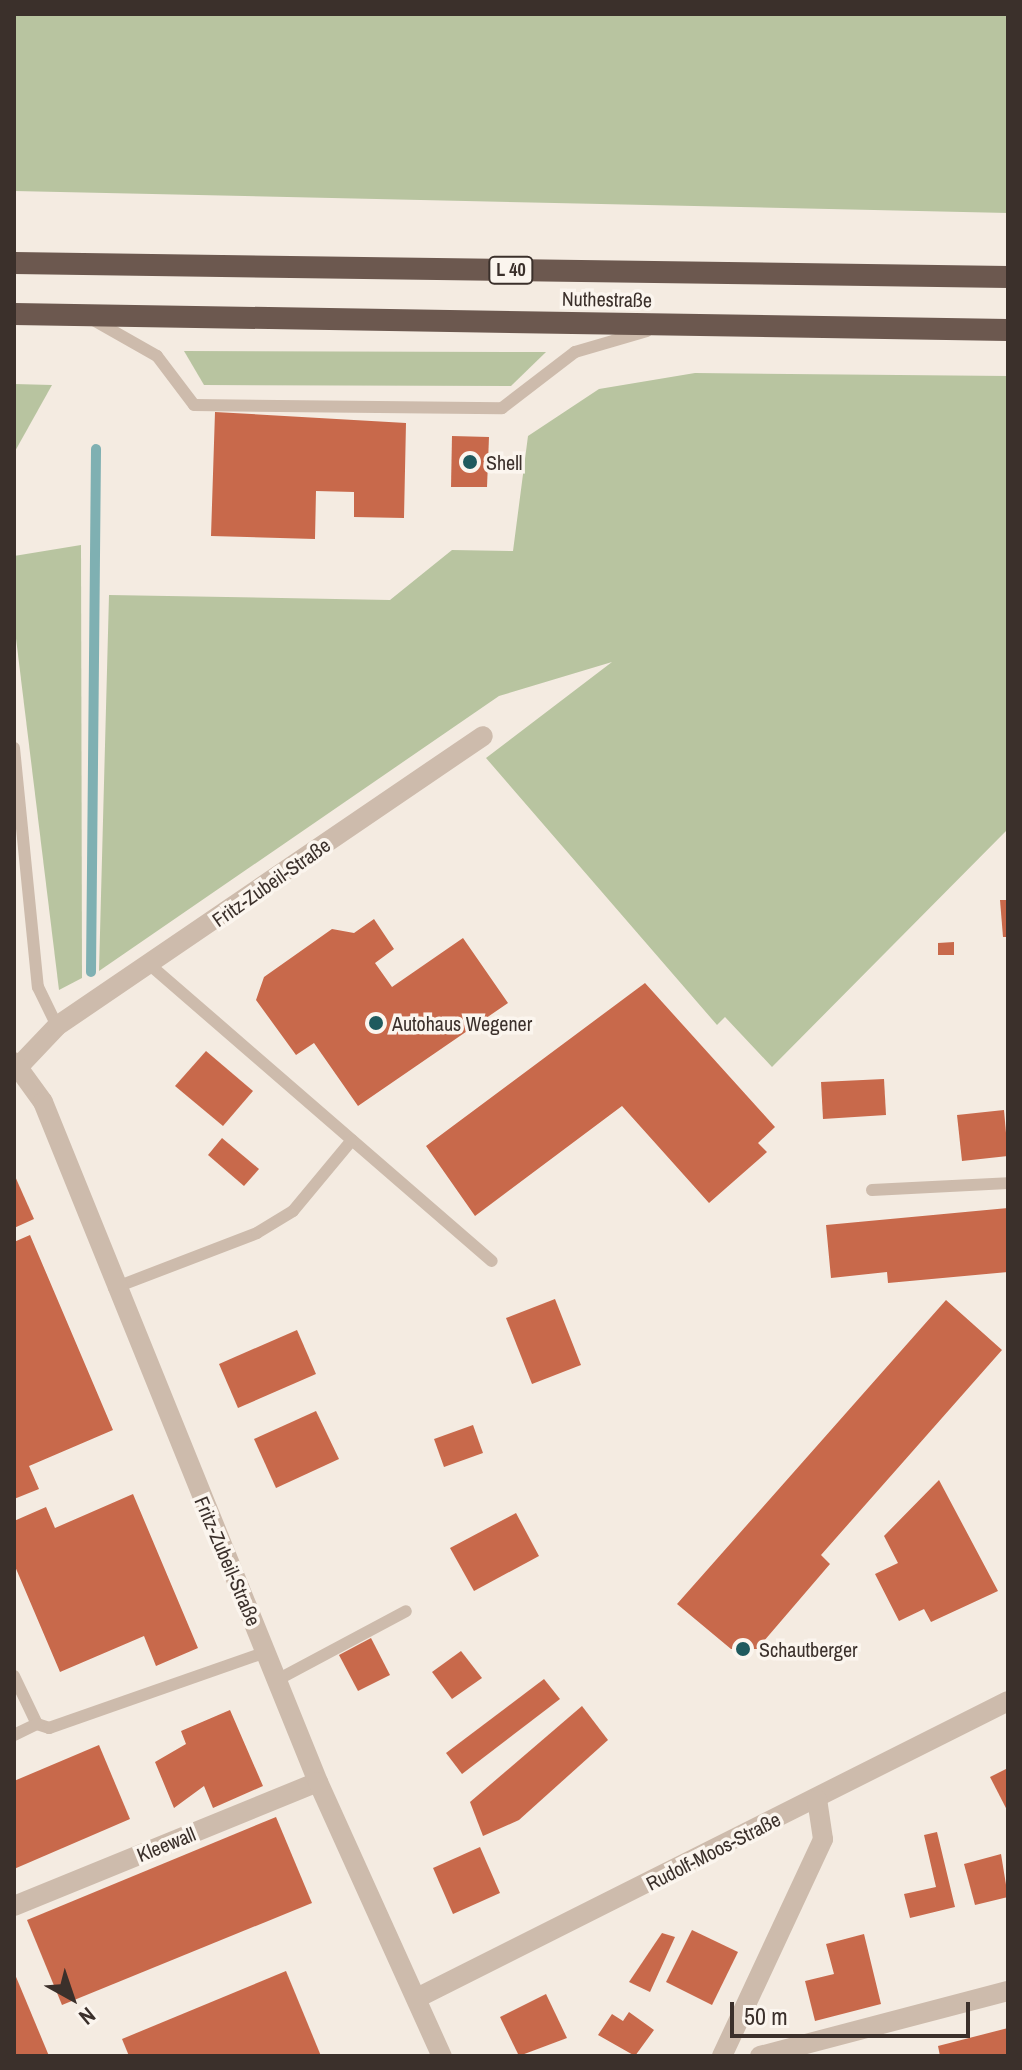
<!DOCTYPE html>
<meta charset="utf-8">
<style>
body{margin:0}
#map{position:relative;width:1022px;height:2070px;overflow:hidden;background:#f4ebe1;font-family:"Archivo Narrow",sans-serif}
div>[style]{position:absolute}
.green>*{inset:0;background:#b8c4a0}
.stream>*{height:10px;margin:-5px;padding:0 5px;transform-origin:5px;border-radius:5px;background:#7fb0b2}
.building>*{inset:0;background:#c8694b}
.service>*{height:12px;margin:-6px;padding:0 6px;transform-origin:6px;border-radius:6px;background:#cdbbac}
.minor>*{height:20px;margin:-10px;padding:0 10px;transform-origin:10px;border-radius:10px;background:#cdbbac}
.tertiary>*{height:20px;margin:-10px;padding:0 10px;transform-origin:10px;border-radius:10px;background:#cdbbac}
.trunk>*{height:22px;margin:-11px;padding:0 11px;transform-origin:11px;border-radius:11px;background:#6c584f}
.dots>*{width:22px;height:22px;translate:-50% -50%;box-sizing:border-box;border:4px solid #fbf5ee;border-radius:50%}
span{translate:-50% -50%;white-space:nowrap;text-align:center;line-height:1.15;-webkit-text-stroke:7px #fbf5ee;paint-order:stroke}
.shield-label span{padding:2px 6px;background:#fbf5ee;border:2px solid;border-radius:6px;-webkit-text-stroke-width:0}
.shield-label{font-size:18px;color:#3b302b;font-weight:700}
.street-label{font-size:20px;color:#3b302b}
.poi-label{font-size:20px;color:#3b302b}
.left{translate:0 -50%;text-align:left}
.frame{position:absolute;inset:0;border:16px solid #3b302b;pointer-events:none}
.north{position:absolute;left:32px;top:1958px;width:80px;height:80px;-webkit-text-stroke:6px #fbf5ee;paint-order:stroke;rotate:140deg;font-size:22px;font-weight:700;line-height:32px;text-align:center;color:#3b302b}
.north::after{content:'';display:block;margin:auto;width:28px;height:36px;background:#3b302b;clip-path:polygon(50% 0,100% 100%,50% 72%,0 100%)}
.scale{position:absolute;left:730px;top:2002px;width:240px;height:36px;box-sizing:border-box;border:4px solid #3b302b;border-top:0;padding-left:10px;font-size:24px;line-height:28px;white-space:nowrap;color:#3b302b;-webkit-text-stroke:6px #fbf5ee;paint-order:stroke}
</style>
<div id="map">
<div class="green">
<i style="clip-path:polygon(14px 14px,1008px 14px,1008px 213px,14px 191px)"></i>
<i style="clip-path:polygon(184px 351px,546px 352px,511px 386px,204px 385px)"></i>
<i style="clip-path:polygon(695px 373px,1008px 376px,1008px 829px,772px 1067px,725px 1017px,717px 1025px,486px 758px,612px 662px,499px 696px,99px 971px,109px 595px,390px 600px,452px 550px,513px 551px,528px 436px,599px 389px)"></i>
<i style="clip-path:polygon(14px 384px,52px 385px,14px 453px)"></i>
<i style="clip-path:polygon(81px 545px,82px 978px,59px 990px,14px 622px,14px 556px)"></i>
</div>
<div class="stream">
<i style="left:91px;top:972px;width:523px;rotate:-89.45deg"></i>
</div>
<div class="building">
<i style="clip-path:polygon(215px 412px,406px 423px,404px 518px,354px 517px,354px 492px,316px 491px,315px 539px,211px 536px)"></i>
<i style="clip-path:polygon(452px 436px,489px 437px,487px 487px,451px 487px)"></i>
<i style="clip-path:polygon(1000px 900px,1008px 900px,1008px 937px,1003px 937px)"></i>
<i style="clip-path:polygon(374px 919px,394px 949px,375px 963px,392px 987px,463px 938px,508px 1003px,358px 1106px,314px 1043px,296px 1055px,256px 1000px,264px 977px,332px 929px,354px 933px)"></i>
<i style="clip-path:polygon(954px 942px,954px 955px,938px 955px,938px 943px)"></i>
<i style="clip-path:polygon(645px 983px,775px 1127px,758px 1143px,767px 1152px,709px 1203px,622px 1106px,475px 1216px,426px 1146px)"></i>
<i style="clip-path:polygon(206px 1051px,253px 1091px,223px 1126px,175px 1086px)"></i>
<i style="clip-path:polygon(884px 1079px,886px 1115px,823px 1119px,821px 1082px)"></i>
<i style="clip-path:polygon(1004px 1110px,1008px 1156px,962px 1161px,957px 1115px)"></i>
<i style="clip-path:polygon(222px 1138px,259px 1169px,244px 1186px,208px 1155px)"></i>
<i style="clip-path:polygon(14px 1174px,34px 1219px,14px 1228px)"></i>
<i style="clip-path:polygon(1008px 1208px,1008px 1272px,888px 1283px,887px 1272px,831px 1278px,826px 1225px)"></i>
<i style="clip-path:polygon(30px 1235px,113px 1430px,29px 1466px,39px 1489px,14px 1499px,14px 1242px)"></i>
<i style="clip-path:polygon(555px 1299px,581px 1365px,532px 1384px,506px 1318px)"></i>
<i style="clip-path:polygon(946px 1300px,1002px 1350px,821px 1555px,830px 1564px,757px 1649px,731px 1649px,677px 1604px)"></i>
<i style="clip-path:polygon(297px 1330px,316px 1374px,238px 1408px,219px 1364px)"></i>
<i style="clip-path:polygon(316px 1411px,339px 1459px,276px 1488px,254px 1439px)"></i>
<i style="clip-path:polygon(473px 1425px,483px 1453px,444px 1467px,434px 1439px)"></i>
<i style="clip-path:polygon(939px 1480px,998px 1591px,931px 1622px,924px 1609px,899px 1621px,875px 1574px,898px 1563px,884px 1536px)"></i>
<i style="clip-path:polygon(133px 1494px,198px 1648px,156px 1666px,144px 1636px,60px 1672px,14px 1564px,14px 1521px,46px 1507px,55px 1528px)"></i>
<i style="clip-path:polygon(516px 1513px,539px 1556px,474px 1591px,450px 1548px)"></i>
<i style="clip-path:polygon(371px 1638px,390px 1675px,358px 1691px,339px 1655px)"></i>
<i style="clip-path:polygon(461px 1651px,482px 1678px,452px 1699px,432px 1672px)"></i>
<i style="clip-path:polygon(544px 1679px,560px 1699px,462px 1774px,446px 1753px)"></i>
<i style="clip-path:polygon(582px 1706px,608px 1740px,519px 1820px,483px 1836px,470px 1802px)"></i>
<i style="clip-path:polygon(230px 1710px,263px 1786px,213px 1808px,204px 1786px,174px 1808px,155px 1762px,186px 1744px,181px 1731px)"></i>
<i style="clip-path:polygon(99px 1745px,130px 1819px,14px 1869px,14px 1781px)"></i>
<i style="clip-path:polygon(1008px 1768px,1008px 1812px,990px 1777px)"></i>
<i style="clip-path:polygon(276px 1817px,312px 1903px,62px 2005px,27px 1920px)"></i>
<i style="clip-path:polygon(937px 1832px,955px 1907px,910px 1918px,904px 1894px,936px 1887px,924px 1835px)"></i>
<i style="clip-path:polygon(480px 1847px,500px 1893px,453px 1914px,433px 1868px)"></i>
<i style="clip-path:polygon(1001px 1854px,1008px 1897px,975px 1905px,964px 1864px)"></i>
<i style="clip-path:polygon(692px 1930px,738px 1952px,712px 2005px,666px 1982px)"></i>
<i style="clip-path:polygon(662px 1933px,675px 1937px,650px 1992px,629px 1982px)"></i>
<i style="clip-path:polygon(864px 1934px,881px 2004px,815px 2021px,805px 1981px,834px 1974px,826px 1944px)"></i>
<i style="clip-path:polygon(286px 1971px,321px 2056px,129px 2056px,122px 2039px)"></i>
<i style="clip-path:polygon(14px 1972px,49px 2056px,14px 2056px)"></i>
<i style="clip-path:polygon(546px 1994px,567px 2038px,519px 2056px,500px 2017px)"></i>
<i style="clip-path:polygon(629px 2012px,654px 2030px,635px 2056px,598px 2035px,612px 2014px,623px 2021px)"></i>
<i style="clip-path:polygon(1008px 2028px,1008px 2056px,940px 2056px,938px 2046px)"></i>
</div>
<div class="service">
<i style="left:90px;top:318px;width:77px;rotate:29.6deg"></i>
<i style="left:157px;top:356px;width:61px;rotate:52.9deg"></i>
<i style="left:194px;top:405px;width:308px;rotate:0.6deg"></i>
<i style="left:502px;top:408px;width:92px;rotate:-37.5deg"></i>
<i style="left:575px;top:352px;width:75px;rotate:-16.3deg"></i>
<i style="left:14px;top:748px;width:240px;rotate:84.3deg"></i>
<i style="left:38px;top:987px;width:43px;rotate:64deg"></i>
<i style="left:150px;top:965px;width:452px;rotate:40.9deg"></i>
<i style="left:872px;top:1190px;width:136px;rotate:-2.9deg"></i>
<i style="left:114px;top:1288px;width:153px;rotate:-21deg"></i>
<i style="left:257px;top:1233px;width:42px;rotate:-31.4deg"></i>
<i style="left:293px;top:1211px;width:92px;rotate:-50.3deg"></i>
<i style="left:14px;top:1676px;width:53px;rotate:64.4deg"></i>
<i style="left:37px;top:1724px;width:13px;rotate:18deg"></i>
<i style="left:49px;top:1728px;width:230px;rotate:-19.3deg"></i>
<i style="left:277px;top:1680px;width:146px;rotate:-28.1deg"></i>
<i style="left:14px;top:1735px;width:25px;rotate:-26deg"></i>
</div>
<div class="minor">
<i style="left:21px;top:1064px;width:52px;rotate:-46.5deg"></i>
<i style="left:57px;top:1026px;width:515px;rotate:-34.25deg"></i>
<i style="left:14px;top:1906px;width:328px;rotate:-22.2deg"></i>
<i style="left:417px;top:1998px;width:661px;rotate:-26.68deg"></i>
<i style="left:722px;top:2056px;width:239px;rotate:-65deg"></i>
<i style="left:823px;top:1839px;width:40px;rotate:-98.5deg"></i>
<i style="left:760px;top:2056px;width:256px;rotate:-14.7deg"></i>
</div>
<div class="tertiary">
<i style="left:14px;top:1062px;width:49px;rotate:54.1deg"></i>
<i style="left:43px;top:1102px;width:734px;rotate:67.98deg"></i>
<i style="left:318px;top:1782px;width:301px;rotate:65.7deg"></i>
</div>
<div class="trunk">
<i style="left:14px;top:263px;width:994px;rotate:0.81deg"></i>
<i style="left:14px;top:314px;width:994px;rotate:0.92deg"></i>
</div>
<div class="dots">
<i style="left:470px;top:462px;background:#1f5a5e"></i>
<i style="left:376px;top:1023px;background:#1f5a5e"></i>
<i style="left:743px;top:1649px;background:#1f5a5e"></i>
</div>
<div class="shield-label">
<span style="left:511px;top:270px">L 40</span>
</div>
<div class="street-label">
<span style="left:607px;top:299px;rotate:1deg">Nuthestraße</span>
<span style="left:271px;top:882px;rotate:-35deg">Fritz-Zubeil-Straße</span>
<span style="left:228px;top:1561px;rotate:67deg">Fritz-Zubeil-Straße</span>
<span style="left:166px;top:1844px;rotate:-22deg">Kleewall</span>
<span style="left:713px;top:1851px;rotate:-27deg">Rudolf-Moos-Straße</span>
</div>
<div class="poi-label">
<span class="left" style="left:486px;top:462px">Shell</span>
<span class="left" style="left:392px;top:1023px">Autohaus Wegener</span>
<span class="left" style="left:759px;top:1649px">Schautberger</span>
</div>
<div class="frame"></div>
<div class="north">N</div>
<div class="scale">50 m</div>
</div>
